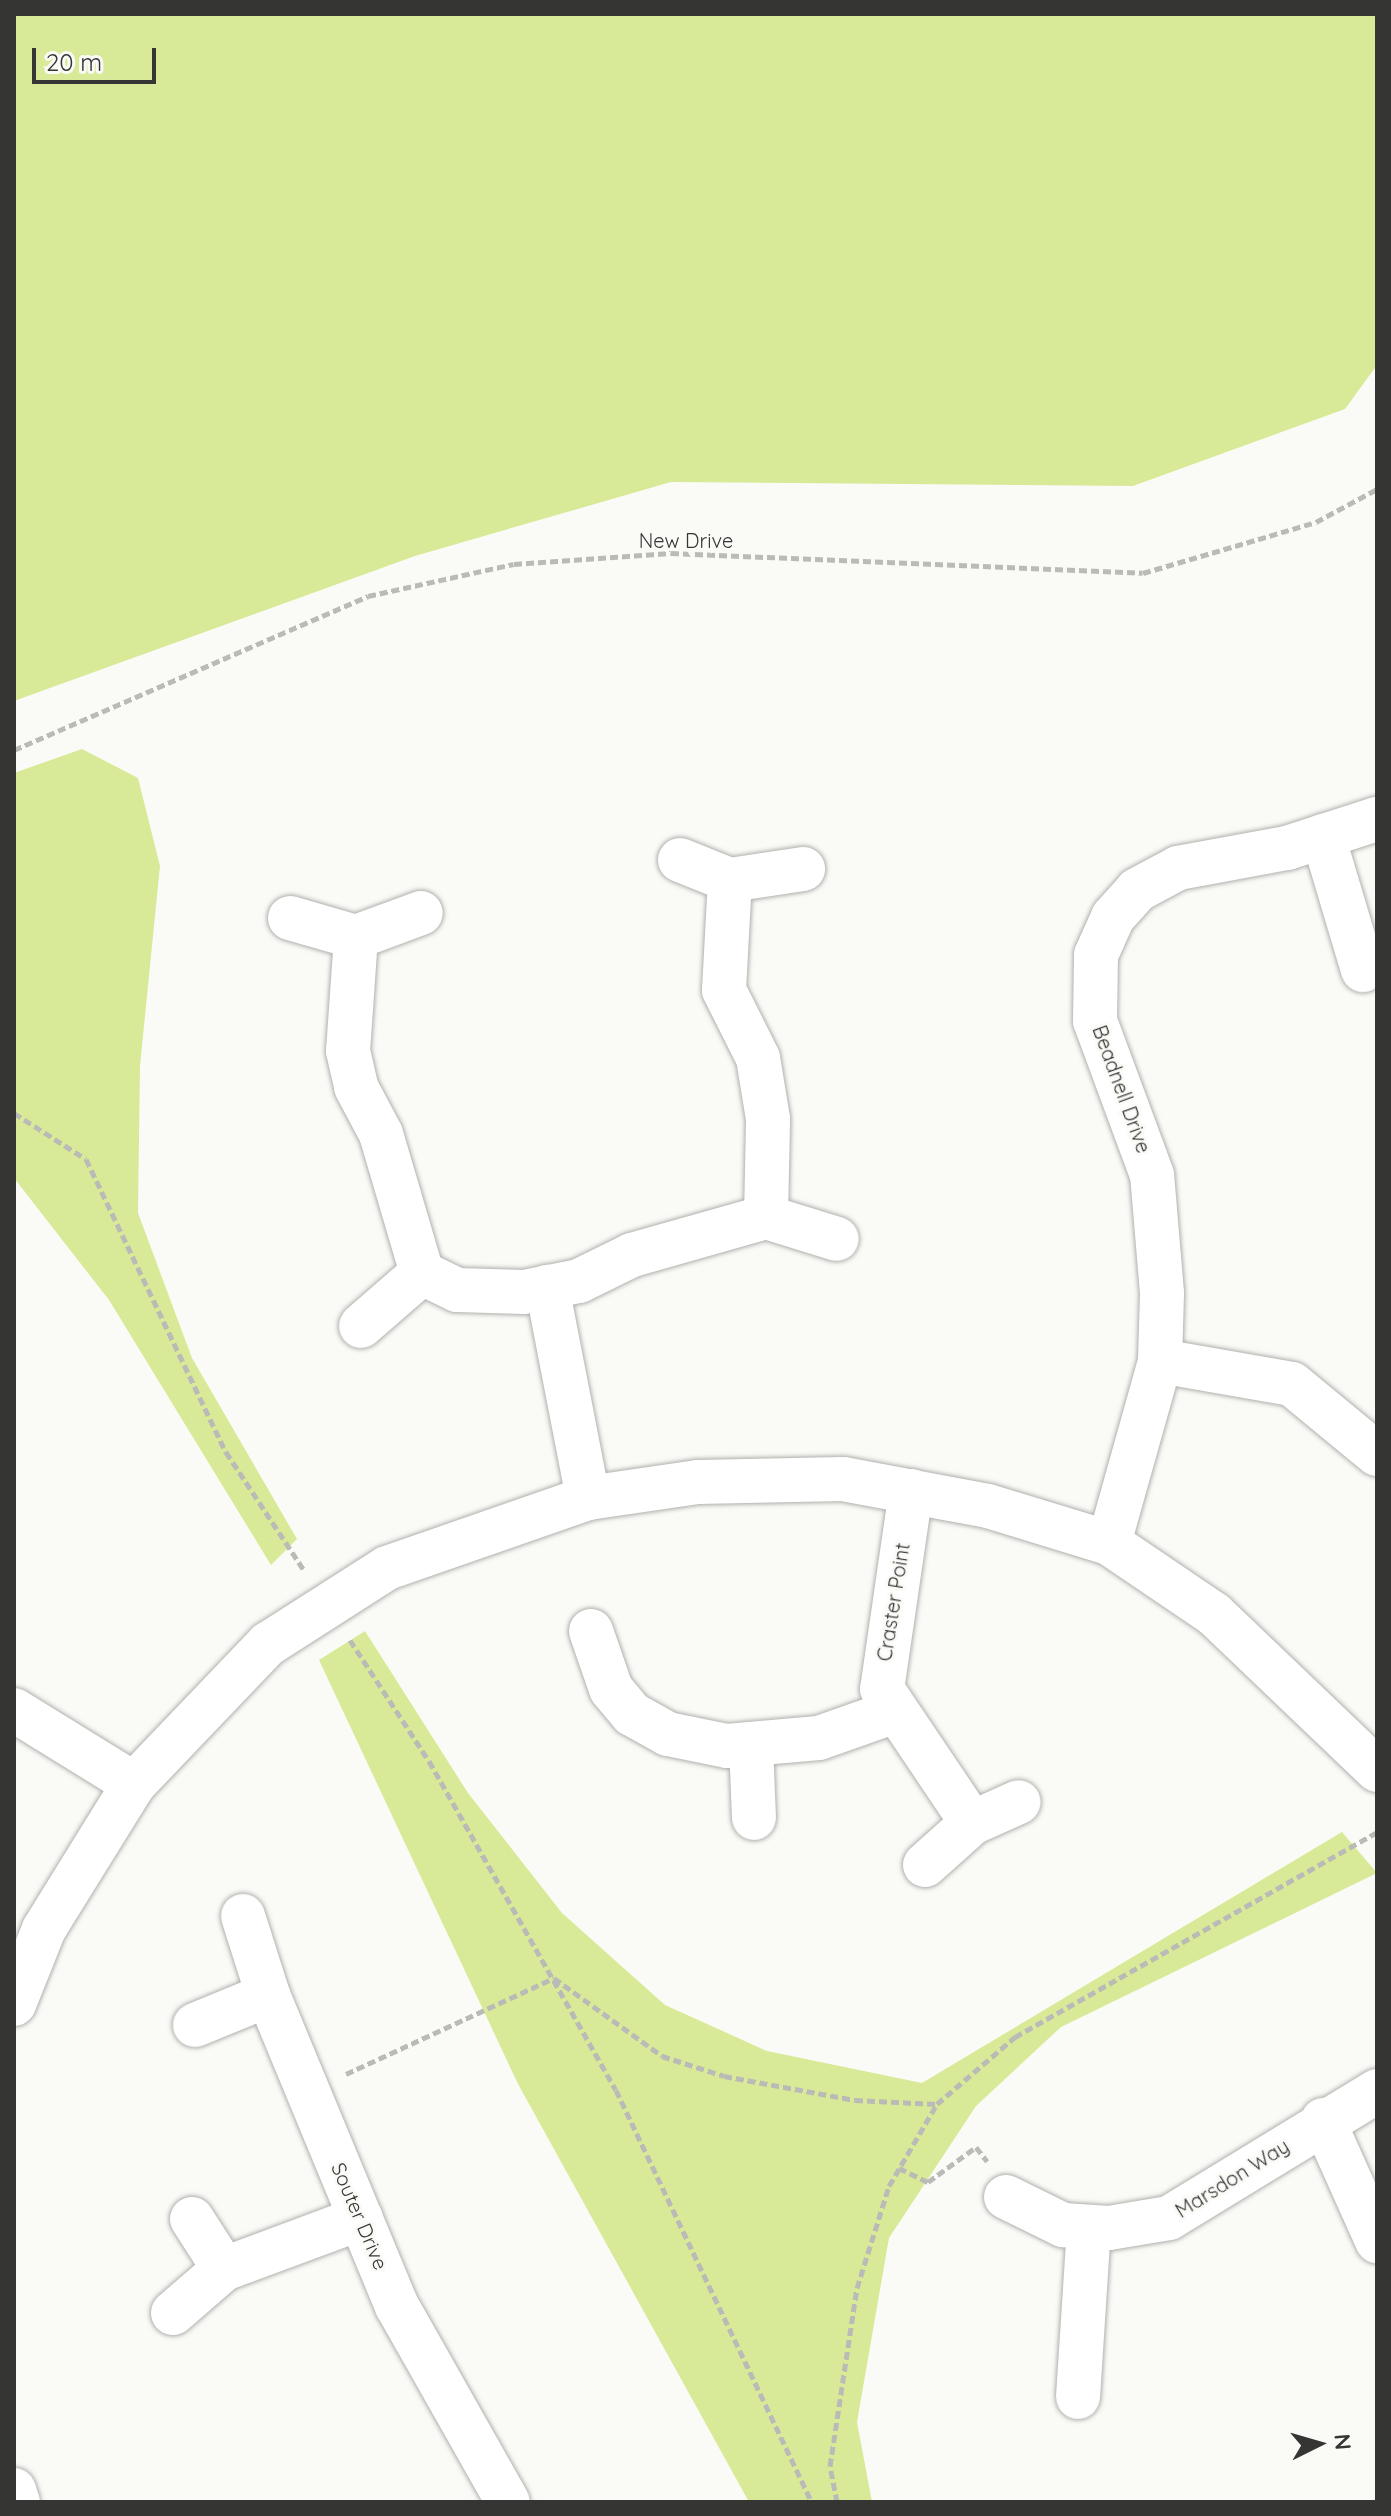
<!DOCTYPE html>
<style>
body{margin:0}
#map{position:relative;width:1391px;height:2516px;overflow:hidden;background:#fafbf7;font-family:Quicksand,sans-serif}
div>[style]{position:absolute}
.green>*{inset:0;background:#d8ea97}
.path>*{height:5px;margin-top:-2.5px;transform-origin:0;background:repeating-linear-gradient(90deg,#babab7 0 8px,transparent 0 12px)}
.roads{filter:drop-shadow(0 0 2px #b0b1ad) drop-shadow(0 0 2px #b0b1ad)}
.minor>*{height:44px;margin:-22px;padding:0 22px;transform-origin:22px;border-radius:22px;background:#fff}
span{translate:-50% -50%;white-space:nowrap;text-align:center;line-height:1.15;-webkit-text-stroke:6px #fafbf7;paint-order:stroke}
.street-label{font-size:20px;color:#353534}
.frame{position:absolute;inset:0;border:16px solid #353534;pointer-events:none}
.north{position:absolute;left:1279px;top:2404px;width:80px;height:80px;-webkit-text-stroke:6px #fafbf7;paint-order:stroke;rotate:85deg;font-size:22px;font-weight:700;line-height:32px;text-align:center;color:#353534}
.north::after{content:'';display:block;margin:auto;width:28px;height:36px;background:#353534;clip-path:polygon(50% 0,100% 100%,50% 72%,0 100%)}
.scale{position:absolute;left:32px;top:48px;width:124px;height:36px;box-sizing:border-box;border:4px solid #353534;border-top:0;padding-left:10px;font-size:24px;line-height:28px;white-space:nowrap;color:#353534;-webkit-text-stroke:6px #fafbf7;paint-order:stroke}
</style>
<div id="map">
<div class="green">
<i style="clip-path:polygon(14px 14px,1377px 14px,1377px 365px,1345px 409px,1133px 486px,671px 482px,415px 556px,14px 701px)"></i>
<i style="clip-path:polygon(82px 749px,138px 778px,160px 866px,140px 1066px,138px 1213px,192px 1358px,297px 1539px,271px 1565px,109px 1300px,14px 1178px,14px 773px)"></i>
<i style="clip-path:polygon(365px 1631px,468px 1793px,562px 1913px,665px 2005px,767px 2051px,922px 2083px,1342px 1832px,1377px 1873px,1061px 2027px,976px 2106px,889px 2238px,857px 2422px,872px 2502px,749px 2502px,518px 2084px,319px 1660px)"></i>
</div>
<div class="path">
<i style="left:14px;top:750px;width:386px;rotate:-23.5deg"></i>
<i style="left:368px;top:596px;width:149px;rotate:-12.4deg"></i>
<i style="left:514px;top:564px;width:157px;rotate:-4deg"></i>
<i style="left:671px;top:553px;width:472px;rotate:2.4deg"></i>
<i style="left:1143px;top:573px;width:180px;rotate:-16.4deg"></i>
<i style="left:1316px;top:522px;width:69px;rotate:-28.4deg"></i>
<i style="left:14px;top:1113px;width:85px;rotate:32.6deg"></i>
<i style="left:86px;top:1159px;width:325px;rotate:64.5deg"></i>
<i style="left:226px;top:1452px;width:144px;rotate:56.6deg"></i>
<i style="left:350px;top:1640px;width:145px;rotate:56.9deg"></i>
<i style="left:429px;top:1761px;width:378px;rotate:60.4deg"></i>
<i style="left:616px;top:2090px;width:456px;rotate:64.6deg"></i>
<i style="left:346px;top:2074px;width:229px;rotate:-24.8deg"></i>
<i style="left:554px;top:1978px;width:133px;rotate:35.8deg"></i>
<i style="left:662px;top:2056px;width:65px;rotate:17.9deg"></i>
<i style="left:724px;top:2076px;width:133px;rotate:10.4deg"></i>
<i style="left:855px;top:2100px;width:82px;rotate:2.8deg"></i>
<i style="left:899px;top:2168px;width:32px;rotate:26deg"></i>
<i style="left:928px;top:2182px;width:59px;rotate:-36.1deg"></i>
<i style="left:976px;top:2147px;width:18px;rotate:52deg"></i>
<i style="left:837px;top:2502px;width:37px;rotate:-101deg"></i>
<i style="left:830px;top:2466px;width:180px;rotate:-81.4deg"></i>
<i style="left:857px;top:2288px;width:107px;rotate:-72.6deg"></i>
<i style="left:889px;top:2186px;width:95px;rotate:-59.7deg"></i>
<i style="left:937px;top:2104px;width:103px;rotate:-40.7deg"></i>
<i style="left:1015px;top:2037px;width:416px;rotate:-29.5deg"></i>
</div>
<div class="roads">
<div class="minor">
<i style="left:1323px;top:836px;width:140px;rotate:73.4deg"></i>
<i style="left:680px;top:860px;width:54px;rotate:21.8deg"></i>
<i style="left:730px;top:880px;width:74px;rotate:-8.6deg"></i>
<i style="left:290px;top:918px;width:69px;rotate:16.1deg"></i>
<i style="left:356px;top:937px;width:69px;rotate:-20.3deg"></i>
<i style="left:356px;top:937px;width:114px;rotate:94deg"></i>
<i style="left:348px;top:1051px;width:37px;rotate:77deg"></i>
<i style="left:356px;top:1087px;width:53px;rotate:62deg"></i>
<i style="left:381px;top:1134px;width:145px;rotate:73.6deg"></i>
<i style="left:422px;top:1273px;width:39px;rotate:26deg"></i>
<i style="left:457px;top:1290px;width:67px;rotate:1.7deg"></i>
<i style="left:524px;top:1292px;width:56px;rotate:-11.3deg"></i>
<i style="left:579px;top:1281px;width:59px;rotate:-26.1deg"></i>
<i style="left:632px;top:1255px;width:139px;rotate:-15.8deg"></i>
<i style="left:766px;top:1217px;width:98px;rotate:-88.8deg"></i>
<i style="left:768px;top:1119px;width:62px;rotate:-99.3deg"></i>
<i style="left:758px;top:1058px;width:76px;rotate:-116.6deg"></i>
<i style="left:724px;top:990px;width:110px;rotate:-86.9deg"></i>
<i style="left:766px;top:1217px;width:74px;rotate:17.2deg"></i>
<i style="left:547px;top:1287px;width:215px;rotate:79deg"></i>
<i style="left:361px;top:1326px;width:81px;rotate:-41deg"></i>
<i style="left:1160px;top:1361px;width:134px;rotate:9.9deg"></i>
<i style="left:1292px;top:1384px;width:110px;rotate:39.5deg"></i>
<i style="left:911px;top:1491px;width:200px;rotate:98.3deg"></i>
<i style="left:882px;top:1689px;width:161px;rotate:56.1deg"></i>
<i style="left:1109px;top:1543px;width:189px;rotate:-74.3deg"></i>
<i style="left:1160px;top:1361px;width:68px;rotate:-88.3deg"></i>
<i style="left:1162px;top:1293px;width:118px;rotate:-94.8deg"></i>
<i style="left:1152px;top:1175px;width:164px;rotate:-110.3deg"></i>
<i style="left:1095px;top:1021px;width:66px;rotate:-89.1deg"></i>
<i style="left:1096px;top:955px;width:42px;rotate:-65.9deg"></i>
<i style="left:1113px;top:917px;width:36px;rotate:-48deg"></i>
<i style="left:1137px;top:890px;width:47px;rotate:-28.2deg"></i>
<i style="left:1178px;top:868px;width:111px;rotate:-10.4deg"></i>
<i style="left:1287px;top:848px;width:95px;rotate:-17.9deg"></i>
<i style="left:591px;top:1631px;width:61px;rotate:71deg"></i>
<i style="left:611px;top:1689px;width:33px;rotate:50deg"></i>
<i style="left:632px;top:1714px;width:41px;rotate:29.1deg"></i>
<i style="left:668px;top:1734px;width:60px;rotate:11.5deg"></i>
<i style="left:727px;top:1746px;width:92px;rotate:-5deg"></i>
<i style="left:819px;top:1738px;width:78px;rotate:-19.4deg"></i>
<i style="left:14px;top:1710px;width:141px;rotate:31.7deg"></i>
<i style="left:751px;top:1744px;width:74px;rotate:87.7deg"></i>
<i style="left:925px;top:1865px;width:63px;rotate:-41.8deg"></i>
<i style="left:972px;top:1823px;width:51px;rotate:-24.1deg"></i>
<i style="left:243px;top:1916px;width:83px;rotate:72.4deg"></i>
<i style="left:268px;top:1995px;width:337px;rotate:67.5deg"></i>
<i style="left:397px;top:2306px;width:225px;rotate:60.5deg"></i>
<i style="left:14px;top:2004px;width:81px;rotate:-68.2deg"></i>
<i style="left:44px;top:1929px;width:171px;rotate:-58.2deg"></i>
<i style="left:134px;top:1784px;width:194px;rotate:-46.3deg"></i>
<i style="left:268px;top:1644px;width:141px;rotate:-32.6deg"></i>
<i style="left:387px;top:1568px;width:213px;rotate:-19.2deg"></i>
<i style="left:588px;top:1498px;width:111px;rotate:-8.3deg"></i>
<i style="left:698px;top:1482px;width:145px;rotate:-1.2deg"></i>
<i style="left:843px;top:1479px;width:147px;rotate:10.5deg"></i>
<i style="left:988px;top:1506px;width:127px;rotate:17deg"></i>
<i style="left:1109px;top:1543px;width:127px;rotate:34.1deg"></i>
<i style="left:1214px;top:1614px;width:226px;rotate:43.7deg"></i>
<i style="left:195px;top:2025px;width:79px;rotate:-22.3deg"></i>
<i style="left:1323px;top:2120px;width:133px;rotate:65.9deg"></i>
<i style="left:1006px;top:2197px;width:64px;rotate:26.2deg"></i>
<i style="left:1063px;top:2225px;width:46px;rotate:3.7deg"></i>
<i style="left:1109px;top:2228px;width:61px;rotate:-9.5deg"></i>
<i style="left:1169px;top:2218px;width:244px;rotate:-31.4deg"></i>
<i style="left:192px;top:2219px;width:59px;rotate:57.4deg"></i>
<i style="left:173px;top:2313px;width:67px;rotate:-40.8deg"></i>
<i style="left:224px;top:2269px;width:146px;rotate:-20.4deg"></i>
<i style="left:1078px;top:2397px;width:170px;rotate:-86.3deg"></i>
<i style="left:14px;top:2490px;width:13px;rotate:72deg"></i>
</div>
</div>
<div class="street-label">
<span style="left:686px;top:540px">New Drive</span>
<span style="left:1122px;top:1089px;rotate:70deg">Beadnell Drive</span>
<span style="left:893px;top:1602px;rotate:-81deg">Craster Point</span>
<span style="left:1232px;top:2178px;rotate:-32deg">Marsdon Way</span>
<span style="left:360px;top:2216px;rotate:67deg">Souter Drive</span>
</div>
<div class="frame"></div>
<div class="north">N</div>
<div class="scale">20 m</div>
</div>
